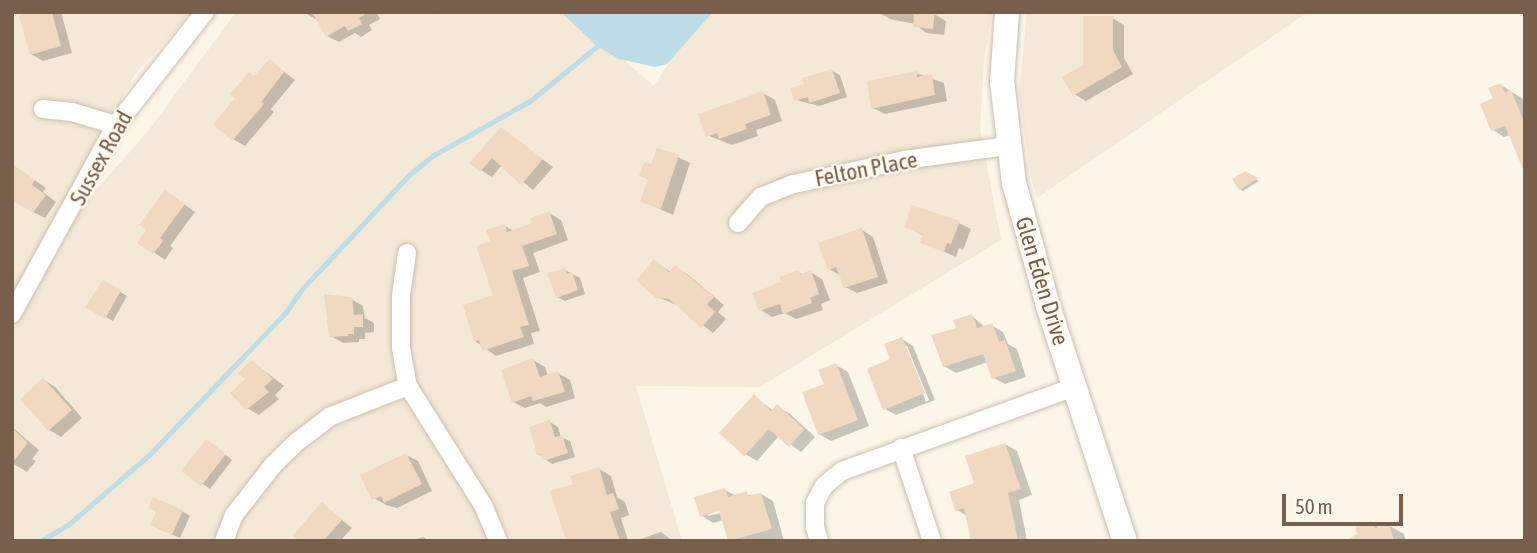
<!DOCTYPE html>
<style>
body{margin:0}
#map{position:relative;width:1537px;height:553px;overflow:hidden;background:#fcf6e9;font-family:"Asap Condensed",sans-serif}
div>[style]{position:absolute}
.residential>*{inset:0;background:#f4e9d7}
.water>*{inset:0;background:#bddce6}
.shadow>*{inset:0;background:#0003}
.stream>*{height:4.5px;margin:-2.25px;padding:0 2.25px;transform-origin:2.25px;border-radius:2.25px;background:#bddce6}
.building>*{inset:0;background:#f1d8c1}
.roads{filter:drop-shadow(0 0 2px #cebfae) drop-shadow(0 0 2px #cebfae)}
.minor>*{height:18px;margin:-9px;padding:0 9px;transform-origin:9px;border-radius:9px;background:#fff}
.secondary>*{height:24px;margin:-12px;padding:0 12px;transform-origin:12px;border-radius:12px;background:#fff}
span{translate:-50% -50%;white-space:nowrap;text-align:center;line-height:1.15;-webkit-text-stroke:5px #fffaef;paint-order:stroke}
.street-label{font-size:23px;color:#775f4c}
.frame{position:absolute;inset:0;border:14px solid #775f4c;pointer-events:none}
.scale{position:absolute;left:1282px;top:494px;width:121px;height:32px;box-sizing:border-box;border:4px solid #775f4c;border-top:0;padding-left:9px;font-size:21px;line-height:24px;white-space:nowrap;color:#775f4c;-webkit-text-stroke:5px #fffaef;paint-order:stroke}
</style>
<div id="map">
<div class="residential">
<i style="clip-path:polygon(12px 12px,192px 12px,135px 74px,44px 249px,148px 131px,236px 12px,438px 12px,434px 19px,439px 12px,569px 12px,654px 86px,701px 12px,992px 12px,984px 61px,980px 129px,1001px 240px,760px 387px,636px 386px,682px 541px,12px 541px)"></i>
<i style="clip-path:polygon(1027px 12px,1308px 12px,1037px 198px,1030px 174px,1019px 92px)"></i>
</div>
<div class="water">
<i style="clip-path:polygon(561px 12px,713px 12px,667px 64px,655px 67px,619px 59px,598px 47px)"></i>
</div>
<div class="shadow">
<i style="clip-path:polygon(32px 12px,61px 12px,72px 53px,43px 61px,31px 54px)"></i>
<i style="clip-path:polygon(303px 12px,376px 12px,380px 19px,369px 25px,372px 30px,361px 37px,355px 33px,339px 42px,327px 36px,319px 21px)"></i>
<i style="clip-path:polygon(878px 12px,934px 14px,946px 21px,944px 35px,926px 33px,915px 24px,890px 19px)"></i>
<i style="clip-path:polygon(1112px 18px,1124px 25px,1124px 58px,1133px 74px,1086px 101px,1074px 94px,1085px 66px)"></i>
<i style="clip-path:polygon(270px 61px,295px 80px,271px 109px,274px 112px,245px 146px,233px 139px,255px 77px)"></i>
<i style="clip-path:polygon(832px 71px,840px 75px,847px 97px,819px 106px,796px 100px,806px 85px)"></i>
<i style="clip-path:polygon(916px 73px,944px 83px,947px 101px,885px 114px,873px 108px)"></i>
<i style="clip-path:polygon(1501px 85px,1523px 99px,1525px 104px,1525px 172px,1510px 135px,1504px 137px,1493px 130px,1495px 99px)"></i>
<i style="clip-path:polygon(763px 93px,775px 100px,782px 121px,756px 130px,758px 136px,732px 145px,707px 135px)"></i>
<i style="clip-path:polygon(502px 129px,553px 167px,533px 190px,502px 165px,492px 177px,481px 170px)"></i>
<i style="clip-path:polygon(678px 157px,690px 163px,673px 215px,642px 201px,649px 180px,641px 175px,653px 167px)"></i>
<i style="clip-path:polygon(22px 171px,46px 188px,43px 192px,56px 202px,45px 218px,33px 212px)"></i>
<i style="clip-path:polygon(1245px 173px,1259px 181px,1243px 191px,1240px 189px)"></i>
<i style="clip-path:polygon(177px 199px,195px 212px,170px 246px,173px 248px,165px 260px,139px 242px)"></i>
<i style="clip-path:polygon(549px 213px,561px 220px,568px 240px,533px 253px,540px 272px,523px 278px,540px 331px,531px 333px,534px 344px,496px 356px,475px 341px,495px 296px,492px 242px,505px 226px,514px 231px,534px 224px)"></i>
<i style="clip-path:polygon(959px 223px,971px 229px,963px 250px,959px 248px,956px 257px,922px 242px,924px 236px,906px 227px)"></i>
<i style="clip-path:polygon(862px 230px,873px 237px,888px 283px,857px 293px,845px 287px,841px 276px,829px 269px)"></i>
<i style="clip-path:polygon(655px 262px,671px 272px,676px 267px,687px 274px,724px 305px,718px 312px,726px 319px,713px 333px,677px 305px,657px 297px)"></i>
<i style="clip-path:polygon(565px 270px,580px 278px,585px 294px,565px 301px,557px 297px)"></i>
<i style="clip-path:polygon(798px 272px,804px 275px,810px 272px,822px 279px,830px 300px,821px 304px,823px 310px,796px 319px,785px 313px,772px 317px,761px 310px,783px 283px)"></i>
<i style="clip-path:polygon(104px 282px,127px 296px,113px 321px,88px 307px)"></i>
<i style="clip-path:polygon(351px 299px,363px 306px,365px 318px,374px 323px,374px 332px,365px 333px,365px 339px,359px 339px,359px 342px,343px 343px,331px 336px)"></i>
<i style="clip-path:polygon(972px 316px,985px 327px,991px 325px,1003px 332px,1008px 344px,1017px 349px,1026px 377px,1005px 384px,994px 378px,988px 362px,956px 373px,944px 366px,958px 329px)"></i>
<i style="clip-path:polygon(evenodd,902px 339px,913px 346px,935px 400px,896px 415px,885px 409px,892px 360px,902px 339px,904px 346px,907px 346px,929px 400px,926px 402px,904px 346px)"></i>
<i style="clip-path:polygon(533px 360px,545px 367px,548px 376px,558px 373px,570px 380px,575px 398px,546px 407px,540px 403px,525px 408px,513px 402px)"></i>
<i style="clip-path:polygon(253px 362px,284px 386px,275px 395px,279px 399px,259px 415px,247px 408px,247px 379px)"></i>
<i style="clip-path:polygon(836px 365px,848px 372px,869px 426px,831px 441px,819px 434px,826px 385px)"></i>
<i style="clip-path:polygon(44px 380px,55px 387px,82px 418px,61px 437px,49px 430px)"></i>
<i style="clip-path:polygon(754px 397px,774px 411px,777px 407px,789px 413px,815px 437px,801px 452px,779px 436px,757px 461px,745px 454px)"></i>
<i style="clip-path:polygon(550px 422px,558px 427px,561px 437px,570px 441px,575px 457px,552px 464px,538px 454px)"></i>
<i style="clip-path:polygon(12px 427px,39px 450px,32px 459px,36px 461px,27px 472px,12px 463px)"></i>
<i style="clip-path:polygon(1005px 444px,1017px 451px,1032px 495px,1019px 500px,1027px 541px,973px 541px,967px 516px,957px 510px)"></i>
<i style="clip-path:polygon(214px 445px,232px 460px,210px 489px,184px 471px)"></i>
<i style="clip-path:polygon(406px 455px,418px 461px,432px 491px,397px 508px,386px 505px,374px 498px)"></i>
<i style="clip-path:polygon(599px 469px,611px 476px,617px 497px,625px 502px,629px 515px,621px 518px,628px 541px,568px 541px,575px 485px)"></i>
<i style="clip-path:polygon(evenodd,725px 490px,736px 496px,761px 494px,773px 501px,784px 541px,729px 540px,723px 520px,713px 523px,702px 516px,725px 490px,727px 507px,728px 511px,708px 516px,708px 513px,727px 507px)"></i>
<i style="clip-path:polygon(323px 505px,352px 528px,340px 541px,302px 541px)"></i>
<i style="clip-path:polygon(182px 511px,190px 516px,180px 538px,159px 529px)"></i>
<i style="clip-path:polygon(1372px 523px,1380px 528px,1388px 525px,1404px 534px,1406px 541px,1346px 541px,1360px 535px)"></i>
<i style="clip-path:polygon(661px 532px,673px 541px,635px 541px)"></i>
<i style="clip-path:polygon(423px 537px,430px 541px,411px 541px)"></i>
</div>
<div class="stream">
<i style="left:41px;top:541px;width:31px;rotate:-31deg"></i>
<i style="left:68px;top:525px;width:107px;rotate:-40.8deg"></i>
<i style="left:149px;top:455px;width:198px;rotate:-46.2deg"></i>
<i style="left:286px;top:312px;width:29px;rotate:-55deg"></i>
<i style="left:303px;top:288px;width:155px;rotate:-46.8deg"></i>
<i style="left:409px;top:175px;width:32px;rotate:-39deg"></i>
<i style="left:434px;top:155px;width:110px;rotate:-29.4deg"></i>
<i style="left:530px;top:101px;width:92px;rotate:-39.2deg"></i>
</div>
<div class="building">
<i style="clip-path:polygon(52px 12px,61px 46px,30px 55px,19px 16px,29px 12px)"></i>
<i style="clip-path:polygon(312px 12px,369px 12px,359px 18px,362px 24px,348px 31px,345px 26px,326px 37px)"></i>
<i style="clip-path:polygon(914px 12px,935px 12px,933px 29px,913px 27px)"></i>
<i style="clip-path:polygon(1083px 16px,1113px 16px,1113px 50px,1122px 67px,1073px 96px,1062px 77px,1083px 65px)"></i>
<i style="clip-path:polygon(270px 59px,284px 72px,261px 102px,264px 104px,232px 141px,213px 124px,235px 98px,230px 94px,249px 72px,254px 76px)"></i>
<i style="clip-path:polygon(832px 69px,840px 93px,809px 103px,808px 97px,794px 101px,790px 88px,804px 84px,802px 78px)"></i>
<i style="clip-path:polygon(917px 71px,917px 77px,932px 74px,935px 95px,871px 109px,867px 81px)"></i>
<i style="clip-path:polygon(1501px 83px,1505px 93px,1511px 90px,1523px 119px,1525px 174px,1505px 126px,1491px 131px,1480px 104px,1493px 98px,1488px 88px)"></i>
<i style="clip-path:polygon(763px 91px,771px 115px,745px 124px,747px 129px,719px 139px,717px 133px,706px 137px,698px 114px)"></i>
<i style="clip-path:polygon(501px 127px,543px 159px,521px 185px,492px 158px,480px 172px,469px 163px)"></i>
<i style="clip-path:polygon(657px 148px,679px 155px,661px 209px,640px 202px,648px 179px,639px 176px,644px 162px,651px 164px)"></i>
<i style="clip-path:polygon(12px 164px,35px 180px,32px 185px,46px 195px,33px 213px,12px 200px)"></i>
<i style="clip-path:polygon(1245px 171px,1258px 178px,1239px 190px,1232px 179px)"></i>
<i style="clip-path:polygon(165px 190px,185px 204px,160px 238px,163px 241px,153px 254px,137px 243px,146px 230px,139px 225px)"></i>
<i style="clip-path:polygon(912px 205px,960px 221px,951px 244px,947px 243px,944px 252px,920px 243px,923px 235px,904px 227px)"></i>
<i style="clip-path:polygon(549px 211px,557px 234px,522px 246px,529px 266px,512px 271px,529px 325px,520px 327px,524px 337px,482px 351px,479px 340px,474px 342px,463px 305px,493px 295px,476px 246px,490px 241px,486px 230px,505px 224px,507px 232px,532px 223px,530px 218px)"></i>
<i style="clip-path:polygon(862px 228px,878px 277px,844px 288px,836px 267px,828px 270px,818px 243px)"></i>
<i style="clip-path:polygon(654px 259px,669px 272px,675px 265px,714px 297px,707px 304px,715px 312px,701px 328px,669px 299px,656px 298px,636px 280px)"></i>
<i style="clip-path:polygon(565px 268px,567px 274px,572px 272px,578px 290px,556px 298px,547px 273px)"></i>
<i style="clip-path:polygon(798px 270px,800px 274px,811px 270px,819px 294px,810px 298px,812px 303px,783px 314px,780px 304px,759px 311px,752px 293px,781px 282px,779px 277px)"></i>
<i style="clip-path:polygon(103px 280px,121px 290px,105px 319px,85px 307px)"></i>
<i style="clip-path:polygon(324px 294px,352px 297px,354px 315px,363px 314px,363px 327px,354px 327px,354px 334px,348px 334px,348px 336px,329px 337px)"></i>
<i style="clip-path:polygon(972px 314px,977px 328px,992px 323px,999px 342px,1005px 340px,1016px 371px,992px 379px,983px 354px,943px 367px,931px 335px,956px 328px,953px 320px)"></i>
<i style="clip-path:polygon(902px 337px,925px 393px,883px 410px,867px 369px,890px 359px,884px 344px)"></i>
<i style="clip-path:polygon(533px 358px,540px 377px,558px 371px,565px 392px,533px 401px,531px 396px,512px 403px,501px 370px)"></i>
<i style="clip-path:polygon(252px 360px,273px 379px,264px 387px,269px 392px,246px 410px,230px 393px,245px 379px,238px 373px)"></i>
<i style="clip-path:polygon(836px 363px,858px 420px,818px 435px,802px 392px,824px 384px,818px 370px)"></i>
<i style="clip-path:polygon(43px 378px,72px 410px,48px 431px,20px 399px)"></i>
<i style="clip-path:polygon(754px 394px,771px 411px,777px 404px,804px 429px,789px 447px,769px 429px,744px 456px,719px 433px)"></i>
<i style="clip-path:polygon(550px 420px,555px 437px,562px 435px,568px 453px,543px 461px,540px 454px,537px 455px,529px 427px)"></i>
<i style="clip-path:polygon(12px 428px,28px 443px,12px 463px)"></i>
<i style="clip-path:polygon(206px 439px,226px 454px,201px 486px,181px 471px)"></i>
<i style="clip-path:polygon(1005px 443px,1021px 489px,1008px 493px,1018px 541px,971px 541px,964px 508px,955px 511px,949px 492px,974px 483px,965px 456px)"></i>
<i style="clip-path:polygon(406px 453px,422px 484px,384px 503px,381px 496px,372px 500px,360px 475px)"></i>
<i style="clip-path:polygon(599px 467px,607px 495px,613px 493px,619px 509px,610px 512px,620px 541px,566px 541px,550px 491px,573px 484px,570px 476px)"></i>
<i style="clip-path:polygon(725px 488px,728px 497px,747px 491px,748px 496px,761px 493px,772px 529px,728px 541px,719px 511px,700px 517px,694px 497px)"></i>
<i style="clip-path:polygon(153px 497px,183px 510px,172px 535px,150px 525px,156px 512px,148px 508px)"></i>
<i style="clip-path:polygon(322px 502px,342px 520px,323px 541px,299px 541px,293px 535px)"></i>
<i style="clip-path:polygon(1372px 521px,1375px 528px,1389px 524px,1394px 541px,1345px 541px,1357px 534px,1355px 527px)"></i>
</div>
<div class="roads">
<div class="minor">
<i style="left:43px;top:109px;width:29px;rotate:6deg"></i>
<i style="left:72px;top:112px;width:46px;rotate:16.5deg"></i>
<i style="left:738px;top:223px;width:35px;rotate:-49deg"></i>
<i style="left:761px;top:197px;width:35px;rotate:-22deg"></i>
<i style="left:794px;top:184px;width:113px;rotate:-12.3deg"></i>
<i style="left:904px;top:160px;width:105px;rotate:-7.7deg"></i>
<i style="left:407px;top:253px;width:43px;rotate:97.9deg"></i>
<i style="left:401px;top:296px;width:52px;rotate:90deg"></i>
<i style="left:401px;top:348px;width:39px;rotate:80deg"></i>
<i style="left:408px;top:386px;width:141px;rotate:57.8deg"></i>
<i style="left:483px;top:505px;width:39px;rotate:67deg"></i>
<i style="left:12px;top:314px;width:216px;rotate:-61.2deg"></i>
<i style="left:116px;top:125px;width:144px;rotate:-51.8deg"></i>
<i style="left:901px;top:448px;width:98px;rotate:71.6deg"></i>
<i style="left:224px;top:541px;width:28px;rotate:-69deg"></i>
<i style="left:234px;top:515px;width:65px;rotate:-51.9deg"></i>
<i style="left:274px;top:464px;width:33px;rotate:-44deg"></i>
<i style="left:298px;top:441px;width:41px;rotate:-37.1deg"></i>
<i style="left:331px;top:416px;width:83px;rotate:-21.3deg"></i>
<i style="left:819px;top:541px;width:15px;rotate:-106deg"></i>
<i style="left:815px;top:527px;width:24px;rotate:-90deg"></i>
<i style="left:815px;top:503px;width:19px;rotate:-62deg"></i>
<i style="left:824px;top:486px;width:23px;rotate:-40deg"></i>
<i style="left:842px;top:471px;width:247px;rotate:-19.9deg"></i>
</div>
<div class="secondary">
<i style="left:1007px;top:12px;width:69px;rotate:94.1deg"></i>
<i style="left:1002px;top:81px;width:103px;rotate:83.3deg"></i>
<i style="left:1014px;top:183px;width:128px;rotate:74.5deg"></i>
<i style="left:1048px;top:306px;width:247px;rotate:71.9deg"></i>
</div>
</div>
<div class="street-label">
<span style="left:101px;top:158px;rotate:-61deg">Sussex Road</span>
<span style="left:866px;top:169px;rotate:-11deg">Felton Place</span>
<span style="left:1042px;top:281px;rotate:73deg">Glen Eden Drive</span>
</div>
<div class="frame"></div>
<div class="scale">50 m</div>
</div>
